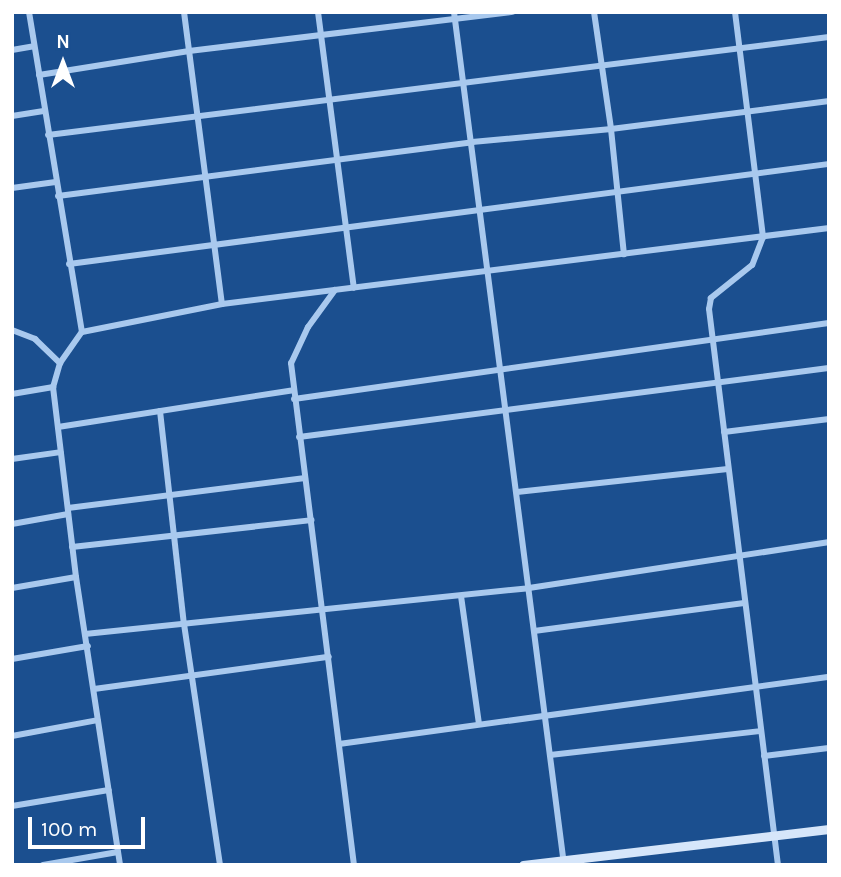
<!DOCTYPE html>
<style>
body{margin:0}
#map{position:relative;width:841px;height:877px;overflow:hidden;background:#1b4f8f;font-family:Karla,sans-serif}
div>[style]{position:absolute}
.street>*{height:6px;margin:-3px;padding:0 3px;transform-origin:3px;border-radius:3px;background:#a9c9ee}
.secondary>*{height:9px;margin:-4.5px;padding:0 4.5px;transform-origin:4.5px;border-radius:4.5px;background:#d6e6fa}
span{translate:-50% -50%;white-space:nowrap;text-align:center;line-height:1.15;-webkit-text-stroke:7px #1b4f8f;paint-order:stroke}
.frame{position:absolute;inset:0;border:14px solid #fff;pointer-events:none}
.north{position:absolute;left:28px;top:28px;width:70px;height:70px;-webkit-text-stroke:5px #1b4f8f;paint-order:stroke;rotate:0deg;font-size:19px;font-weight:700;line-height:28px;text-align:center;color:#fff}
.north::after{content:'';display:block;margin:auto;width:24px;height:32px;background:#fff;clip-path:polygon(50% 0,100% 100%,50% 72%,0 100%)}
.scale{position:absolute;left:28px;top:817px;width:117px;height:32px;box-sizing:border-box;border:4px solid #fff;border-top:0;padding-left:9px;font-size:21px;line-height:24px;white-space:nowrap;color:#fff;-webkit-text-stroke:5px #1b4f8f;paint-order:stroke}
</style>
<div id="map">
<div class="street">
<i style="left:29px;top:12px;width:324px;rotate:80.6deg"></i>
<i style="left:184px;top:12px;width:294px;rotate:82.6deg"></i>
<i style="left:318px;top:12px;width:278px;rotate:82.6deg"></i>
<i style="left:454px;top:12px;width:860px;rotate:82.65deg"></i>
<i style="left:594px;top:12px;width:118px;rotate:81.7deg"></i>
<i style="left:611px;top:129px;width:126px;rotate:84.1deg"></i>
<i style="left:735px;top:12px;width:227px;rotate:82.9deg"></i>
<i style="left:763px;top:237px;width:30px;rotate:111deg"></i>
<i style="left:752px;top:265px;width:53px;rotate:141.2deg"></i>
<i style="left:711px;top:298px;width:11px;rotate:100deg"></i>
<i style="left:709px;top:309px;width:560px;rotate:82.93deg"></i>
<i style="left:12px;top:50px;width:22px;rotate:-10deg"></i>
<i style="left:39px;top:75px;width:152px;rotate:-9.1deg"></i>
<i style="left:189px;top:51px;width:326px;rotate:-6.9deg"></i>
<i style="left:12px;top:116px;width:32px;rotate:-9deg"></i>
<i style="left:48px;top:135px;width:787px;rotate:-7.15deg"></i>
<i style="left:12px;top:188px;width:44px;rotate:-7.8deg"></i>
<i style="left:58px;top:196px;width:418px;rotate:-7.4deg"></i>
<i style="left:472px;top:142px;width:140px;rotate:-5.3deg"></i>
<i style="left:611px;top:129px;width:220px;rotate:-7.3deg"></i>
<i style="left:69px;top:264px;width:767px;rotate:-7.5deg"></i>
<i style="left:335px;top:290px;width:46px;rotate:126.1deg"></i>
<i style="left:308px;top:327px;width:40px;rotate:115deg"></i>
<i style="left:291px;top:363px;width:506px;rotate:82.85deg"></i>
<i style="left:12px;top:330px;width:25px;rotate:21deg"></i>
<i style="left:35px;top:339px;width:35px;rotate:44deg"></i>
<i style="left:60px;top:363px;width:25px;rotate:106deg"></i>
<i style="left:53px;top:387px;width:191px;rotate:83.1deg"></i>
<i style="left:76px;top:577px;width:291px;rotate:81.3deg"></i>
<i style="left:60px;top:363px;width:38px;rotate:-55deg"></i>
<i style="left:82px;top:332px;width:143px;rotate:-11.3deg"></i>
<i style="left:222px;top:304px;width:612px;rotate:-7.14deg"></i>
<i style="left:12px;top:394px;width:42px;rotate:-9.7deg"></i>
<i style="left:294px;top:399px;width:540px;rotate:-8.09deg"></i>
<i style="left:160px;top:411px;width:214px;rotate:83.6deg"></i>
<i style="left:184px;top:624px;width:244px;rotate:81.5deg"></i>
<i style="left:58px;top:427px;width:238px;rotate:-8.9deg"></i>
<i style="left:724px;top:432px;width:106px;rotate:-7.1deg"></i>
<i style="left:299px;top:437px;width:534px;rotate:-7.42deg"></i>
<i style="left:12px;top:459px;width:49px;rotate:-8.1deg"></i>
<i style="left:517px;top:492px;width:212px;rotate:-6.2deg"></i>
<i style="left:68px;top:508px;width:239px;rotate:-7.2deg"></i>
<i style="left:12px;top:524px;width:57px;rotate:-10.1deg"></i>
<i style="left:72px;top:547px;width:241px;rotate:-6.4deg"></i>
<i style="left:12px;top:588px;width:65px;rotate:-9.8deg"></i>
<i style="left:461px;top:596px;width:129px;rotate:82deg"></i>
<i style="left:534px;top:631px;width:212px;rotate:-7.6deg"></i>
<i style="left:85px;top:634px;width:446px;rotate:-5.9deg"></i>
<i style="left:529px;top:588px;width:304px;rotate:-8.7deg"></i>
<i style="left:12px;top:659px;width:77px;rotate:-9.7deg"></i>
<i style="left:94px;top:689px;width:237px;rotate:-7.8deg"></i>
<i style="left:12px;top:736px;width:87px;rotate:-10.5deg"></i>
<i style="left:339px;top:744px;width:495px;rotate:-7.8deg"></i>
<i style="left:550px;top:755px;width:211px;rotate:-6.5deg"></i>
<i style="left:764px;top:756px;width:65px;rotate:-7deg"></i>
<i style="left:12px;top:806px;width:98px;rotate:-9.4deg"></i>
<i style="left:43px;top:865px;width:76px;rotate:-9.8deg"></i>
</div>
<div class="secondary">
<i style="left:523px;top:865px;width:308px;rotate:-6.7deg"></i>
</div>
<div class="frame"></div>
<div class="north">N</div>
<div class="scale">100 m</div>
</div>
